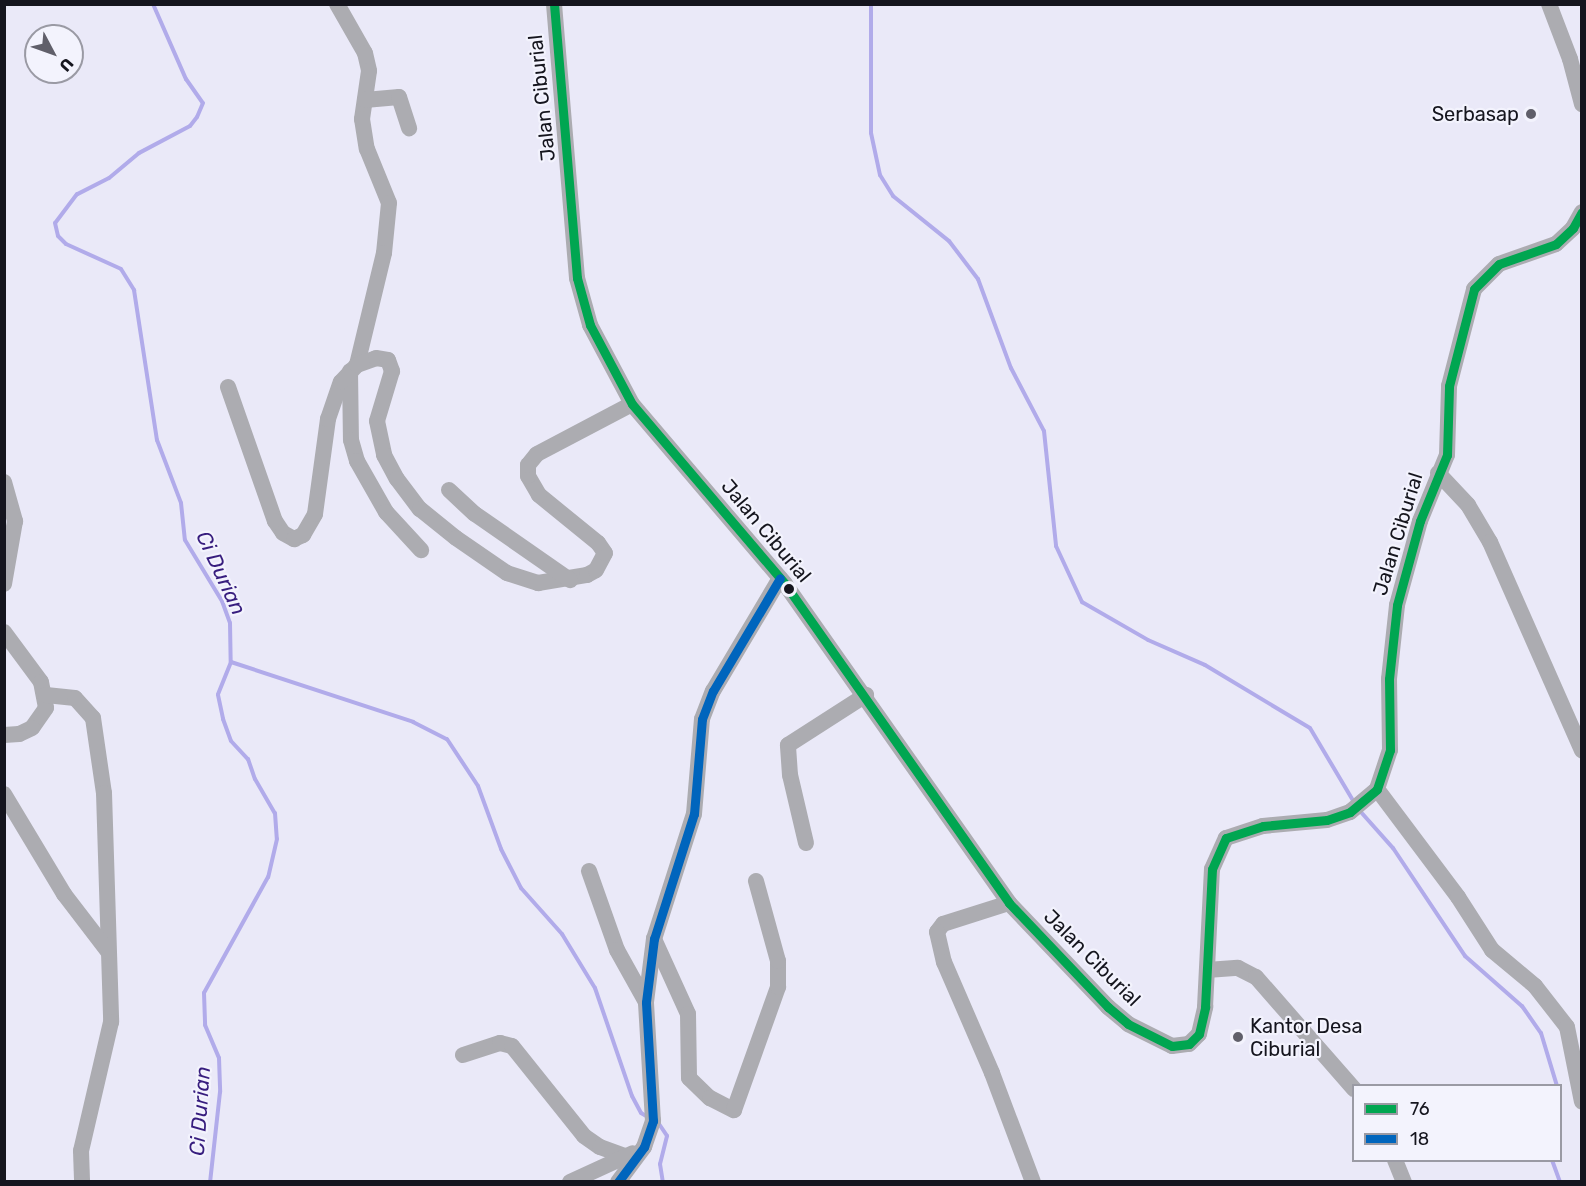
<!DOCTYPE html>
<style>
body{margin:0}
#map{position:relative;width:1586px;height:1186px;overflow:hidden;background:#eae9f8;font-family:Rubik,sans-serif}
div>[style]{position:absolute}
.stream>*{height:4px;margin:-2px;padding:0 2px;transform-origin:2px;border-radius:2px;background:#b1abea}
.minor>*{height:16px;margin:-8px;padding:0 8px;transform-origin:8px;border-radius:8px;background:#acacb1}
.bus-1>*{height:9px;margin:-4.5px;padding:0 4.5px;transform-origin:4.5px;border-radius:4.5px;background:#00a651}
.bus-2>*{height:9px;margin:-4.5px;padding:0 4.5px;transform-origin:4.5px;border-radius:4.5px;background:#0065bd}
.dots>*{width:16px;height:16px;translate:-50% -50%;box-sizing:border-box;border:3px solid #f3f3fd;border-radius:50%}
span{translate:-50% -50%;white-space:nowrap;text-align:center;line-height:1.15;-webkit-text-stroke:4.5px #f3f3fd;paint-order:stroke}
.street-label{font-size:20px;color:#15151e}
.poi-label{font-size:20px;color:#15151e}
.right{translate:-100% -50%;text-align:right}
.left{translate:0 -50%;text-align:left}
.water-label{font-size:21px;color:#371d7e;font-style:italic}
.frame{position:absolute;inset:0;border:6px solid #15151e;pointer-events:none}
.legend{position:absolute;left:1352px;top:1084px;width:210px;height:78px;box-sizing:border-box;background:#f3f3fd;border:2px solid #9a9aa4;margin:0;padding:8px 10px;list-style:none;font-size:18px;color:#15151e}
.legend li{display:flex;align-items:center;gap:12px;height:30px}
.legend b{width:30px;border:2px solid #9a9aa4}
.north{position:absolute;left:24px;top:24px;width:60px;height:60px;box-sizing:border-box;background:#f3f3fd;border:2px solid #9a9aa4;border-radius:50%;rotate:131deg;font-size:16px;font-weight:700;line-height:24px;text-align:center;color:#15151e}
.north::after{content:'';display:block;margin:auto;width:21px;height:27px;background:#605f6a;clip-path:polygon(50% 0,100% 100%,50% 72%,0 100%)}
</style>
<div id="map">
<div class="stream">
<i style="left:153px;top:4px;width:82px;rotate:66.3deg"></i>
<i style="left:186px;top:79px;width:29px;rotate:55deg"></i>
<i style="left:203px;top:103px;width:15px;rotate:113deg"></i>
<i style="left:197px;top:117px;width:11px;rotate:128deg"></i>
<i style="left:190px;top:126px;width:58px;rotate:152.1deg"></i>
<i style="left:139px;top:153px;width:39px;rotate:140deg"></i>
<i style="left:109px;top:178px;width:36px;rotate:153deg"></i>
<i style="left:77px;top:194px;width:36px;rotate:127deg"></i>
<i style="left:55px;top:223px;width:13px;rotate:77deg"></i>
<i style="left:58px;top:236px;width:11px;rotate:45deg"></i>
<i style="left:66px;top:244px;width:60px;rotate:24.4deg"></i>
<i style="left:121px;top:269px;width:25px;rotate:58deg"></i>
<i style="left:134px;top:290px;width:152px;rotate:81.3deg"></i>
<i style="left:157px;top:440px;width:67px;rotate:69.1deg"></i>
<i style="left:181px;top:503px;width:37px;rotate:84deg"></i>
<i style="left:185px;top:540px;width:71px;rotate:58.8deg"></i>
<i style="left:222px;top:601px;width:23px;rotate:70deg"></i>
<i style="left:230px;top:623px;width:39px;rotate:89deg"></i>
<i style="left:231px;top:662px;width:35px;rotate:112deg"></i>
<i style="left:218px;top:695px;width:25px;rotate:78deg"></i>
<i style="left:223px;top:719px;width:23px;rotate:70deg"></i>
<i style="left:231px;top:741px;width:25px;rotate:47deg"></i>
<i style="left:248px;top:759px;width:21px;rotate:71deg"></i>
<i style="left:255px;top:779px;width:39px;rotate:60deg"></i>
<i style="left:275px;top:813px;width:26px;rotate:86deg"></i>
<i style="left:277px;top:839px;width:39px;rotate:103deg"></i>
<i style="left:268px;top:877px;width:132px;rotate:118.9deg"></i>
<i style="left:204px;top:993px;width:32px;rotate:88deg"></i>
<i style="left:205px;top:1025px;width:36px;rotate:67deg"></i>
<i style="left:219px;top:1058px;width:34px;rotate:88deg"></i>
<i style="left:220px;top:1092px;width:91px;rotate:96.3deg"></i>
<i style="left:871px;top:4px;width:129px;rotate:90deg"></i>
<i style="left:871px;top:133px;width:43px;rotate:77.9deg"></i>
<i style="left:880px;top:175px;width:25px;rotate:58deg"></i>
<i style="left:893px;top:196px;width:72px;rotate:38.8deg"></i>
<i style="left:949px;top:241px;width:48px;rotate:52.7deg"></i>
<i style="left:978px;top:279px;width:95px;rotate:69.7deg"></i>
<i style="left:1011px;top:368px;width:71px;rotate:62.4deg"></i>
<i style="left:1044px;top:431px;width:116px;rotate:84deg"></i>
<i style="left:1056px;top:546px;width:62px;rotate:65.1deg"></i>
<i style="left:1082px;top:602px;width:76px;rotate:29.9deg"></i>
<i style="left:1148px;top:640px;width:62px;rotate:23.7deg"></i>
<i style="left:1205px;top:665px;width:122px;rotate:31deg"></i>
<i style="left:1310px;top:728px;width:86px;rotate:59.3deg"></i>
<i style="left:231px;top:662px;width:192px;rotate:18.2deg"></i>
<i style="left:413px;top:722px;width:38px;rotate:27deg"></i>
<i style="left:447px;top:739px;width:56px;rotate:56.6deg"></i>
<i style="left:478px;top:786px;width:67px;rotate:69.9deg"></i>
<i style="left:501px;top:849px;width:44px;rotate:62.9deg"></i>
<i style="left:521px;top:888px;width:62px;rotate:48.3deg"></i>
<i style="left:562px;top:934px;width:63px;rotate:58.6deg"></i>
<i style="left:595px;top:988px;width:114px;rotate:71.1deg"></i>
<i style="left:632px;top:1096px;width:19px;rotate:62deg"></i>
<i style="left:641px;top:1113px;width:8px;rotate:30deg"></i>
<i style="left:1360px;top:811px;width:50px;rotate:48.3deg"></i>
<i style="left:1393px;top:848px;width:130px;rotate:56.3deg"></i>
<i style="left:1465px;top:956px;width:76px;rotate:41.3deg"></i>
<i style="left:1522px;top:1006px;width:33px;rotate:55deg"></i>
<i style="left:1541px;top:1033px;width:55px;rotate:73.2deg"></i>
<i style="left:657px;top:1121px;width:18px;rotate:56deg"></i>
<i style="left:667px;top:1136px;width:29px;rotate:104deg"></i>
<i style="left:660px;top:1164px;width:18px;rotate:81deg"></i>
<i style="left:1552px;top:1160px;width:23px;rotate:70deg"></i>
</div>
<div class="minor">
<i style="left:337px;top:4px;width:56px;rotate:60.3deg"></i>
<i style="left:365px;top:53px;width:18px;rotate:77deg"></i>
<i style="left:369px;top:71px;width:49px;rotate:98.3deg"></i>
<i style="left:362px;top:119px;width:30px;rotate:81deg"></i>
<i style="left:367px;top:149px;width:58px;rotate:67.8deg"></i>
<i style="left:389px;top:203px;width:50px;rotate:95.7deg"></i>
<i style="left:384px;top:253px;width:115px;rotate:103.6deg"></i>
<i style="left:554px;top:4px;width:275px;rotate:85.2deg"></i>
<i style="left:577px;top:278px;width:49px;rotate:74.5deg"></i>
<i style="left:590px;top:325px;width:89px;rotate:62deg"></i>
<i style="left:632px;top:404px;width:236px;rotate:49.6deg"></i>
<i style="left:785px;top:584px;width:390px;rotate:54.9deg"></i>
<i style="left:1009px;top:903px;width:144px;rotate:46.4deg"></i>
<i style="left:1108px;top:1007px;width:26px;rotate:40deg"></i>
<i style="left:1128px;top:1024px;width:49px;rotate:26.6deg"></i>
<i style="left:1172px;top:1046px;width:17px;rotate:-7deg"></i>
<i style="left:1189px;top:1044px;width:14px;rotate:-45deg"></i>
<i style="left:1199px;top:1034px;width:28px;rotate:-77deg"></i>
<i style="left:1205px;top:1007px;width:138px;rotate:-87.1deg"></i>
<i style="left:1212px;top:869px;width:34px;rotate:-66deg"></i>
<i style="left:1226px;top:838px;width:39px;rotate:-18deg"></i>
<i style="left:1263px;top:826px;width:64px;rotate:-5.4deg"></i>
<i style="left:1327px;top:820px;width:24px;rotate:-19deg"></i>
<i style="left:1350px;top:812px;width:35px;rotate:-40deg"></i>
<i style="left:1377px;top:789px;width:41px;rotate:-71.6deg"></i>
<i style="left:1390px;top:750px;width:71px;rotate:-90.8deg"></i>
<i style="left:1389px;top:679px;width:74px;rotate:-83.8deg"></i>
<i style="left:1397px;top:605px;width:87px;rotate:-74.7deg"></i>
<i style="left:1420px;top:521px;width:71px;rotate:-67.8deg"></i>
<i style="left:1447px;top:455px;width:69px;rotate:-88.3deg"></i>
<i style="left:1449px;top:386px;width:100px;rotate:-75.5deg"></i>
<i style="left:1474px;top:289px;width:35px;rotate:-45deg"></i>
<i style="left:1499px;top:264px;width:60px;rotate:-19.3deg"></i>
<i style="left:1556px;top:244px;width:23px;rotate:-43deg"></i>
<i style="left:1573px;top:228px;width:18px;rotate:-61deg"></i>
<i style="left:1549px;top:4px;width:59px;rotate:69.1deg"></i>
<i style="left:1570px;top:59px;width:47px;rotate:75.1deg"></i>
<i style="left:365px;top:100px;width:34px;rotate:-5deg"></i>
<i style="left:399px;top:97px;width:33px;rotate:72deg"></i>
<i style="left:350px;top:371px;width:69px;rotate:89.2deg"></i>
<i style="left:351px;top:440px;width:22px;rotate:74deg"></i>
<i style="left:357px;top:461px;width:59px;rotate:60.4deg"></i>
<i style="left:386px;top:512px;width:52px;rotate:47.4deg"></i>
<i style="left:228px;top:387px;width:142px;rotate:70.7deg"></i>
<i style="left:275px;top:521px;width:14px;rotate:56deg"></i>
<i style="left:283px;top:533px;width:13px;rotate:29deg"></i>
<i style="left:294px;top:539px;width:10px;rotate:-24deg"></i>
<i style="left:303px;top:535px;width:24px;rotate:-60deg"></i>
<i style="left:315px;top:514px;width:96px;rotate:-82.2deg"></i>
<i style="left:328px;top:419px;width:39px;rotate:-71deg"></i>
<i style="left:341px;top:382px;width:23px;rotate:-47deg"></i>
<i style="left:357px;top:365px;width:20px;rotate:-20deg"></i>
<i style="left:376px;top:358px;width:12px;rotate:9deg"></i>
<i style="left:388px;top:360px;width:12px;rotate:70deg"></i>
<i style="left:392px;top:371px;width:52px;rotate:106.7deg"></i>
<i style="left:377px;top:421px;width:35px;rotate:78deg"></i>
<i style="left:384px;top:455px;width:27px;rotate:62deg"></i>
<i style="left:397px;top:479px;width:38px;rotate:53deg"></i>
<i style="left:420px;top:509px;width:46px;rotate:38.9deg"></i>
<i style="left:456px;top:538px;width:62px;rotate:34.5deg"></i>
<i style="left:507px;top:573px;width:33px;rotate:18deg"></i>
<i style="left:538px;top:583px;width:50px;rotate:-9.3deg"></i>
<i style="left:587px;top:575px;width:10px;rotate:-29deg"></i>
<i style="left:596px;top:570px;width:19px;rotate:-62deg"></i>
<i style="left:605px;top:553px;width:12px;rotate:-125deg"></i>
<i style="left:598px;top:543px;width:76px;rotate:-140.9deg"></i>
<i style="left:539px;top:495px;width:22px;rotate:-120deg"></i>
<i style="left:528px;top:476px;width:11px;rotate:-90deg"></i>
<i style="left:528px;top:465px;width:14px;rotate:-51deg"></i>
<i style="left:537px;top:454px;width:107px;rotate:-27.8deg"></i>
<i style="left:1438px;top:473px;width:44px;rotate:46.8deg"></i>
<i style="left:1468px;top:505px;width:43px;rotate:59.3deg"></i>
<i style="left:1490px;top:542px;width:228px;rotate:66.2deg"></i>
<i style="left:4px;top:482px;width:41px;rotate:74.2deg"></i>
<i style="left:15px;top:521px;width:64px;rotate:99.9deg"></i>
<i style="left:449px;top:490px;width:35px;rotate:43deg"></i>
<i style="left:475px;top:514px;width:116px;rotate:34.8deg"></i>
<i style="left:4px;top:632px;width:62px;rotate:53.5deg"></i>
<i style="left:41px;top:682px;width:26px;rotate:79deg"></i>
<i style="left:46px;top:708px;width:24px;rotate:125deg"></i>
<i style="left:32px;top:728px;width:14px;rotate:155deg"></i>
<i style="left:19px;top:734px;width:15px;rotate:176deg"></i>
<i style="left:46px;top:695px;width:29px;rotate:6deg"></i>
<i style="left:75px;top:698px;width:27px;rotate:48deg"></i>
<i style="left:93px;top:718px;width:76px;rotate:81.7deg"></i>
<i style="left:104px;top:793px;width:229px;rotate:88.2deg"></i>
<i style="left:111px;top:1022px;width:132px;rotate:103.1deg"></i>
<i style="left:81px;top:1151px;width:31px;rotate:88deg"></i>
<i style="left:1377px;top:789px;width:135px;rotate:53.1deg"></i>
<i style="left:1458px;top:897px;width:63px;rotate:57.3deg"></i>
<i style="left:1492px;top:950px;width:56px;rotate:39.9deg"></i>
<i style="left:1535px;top:986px;width:52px;rotate:52deg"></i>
<i style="left:1567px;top:1027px;width:76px;rotate:78.7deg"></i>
<i style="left:4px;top:794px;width:117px;rotate:59deg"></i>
<i style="left:64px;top:894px;width:71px;rotate:52.5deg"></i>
<i style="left:806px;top:843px;width:70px;rotate:-103.2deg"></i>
<i style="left:790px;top:775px;width:30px;rotate:-94deg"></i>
<i style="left:788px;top:745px;width:93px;rotate:-32.7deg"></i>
<i style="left:589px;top:871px;width:84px;rotate:70.5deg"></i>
<i style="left:617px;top:950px;width:60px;rotate:60.9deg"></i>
<i style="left:1009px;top:903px;width:69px;rotate:162.3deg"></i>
<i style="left:943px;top:924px;width:10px;rotate:127deg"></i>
<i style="left:937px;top:932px;width:31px;rotate:77deg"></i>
<i style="left:944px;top:962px;width:121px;rotate:66.6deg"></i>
<i style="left:992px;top:1073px;width:116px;rotate:69.4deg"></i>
<i style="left:654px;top:939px;width:82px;rotate:65.6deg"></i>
<i style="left:688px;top:1014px;width:64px;rotate:89.1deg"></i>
<i style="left:689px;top:1078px;width:29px;rotate:44deg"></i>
<i style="left:710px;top:1098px;width:27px;rotate:27deg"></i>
<i style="left:734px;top:1110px;width:131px;rotate:-70.3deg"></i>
<i style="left:778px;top:987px;width:26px;rotate:-90deg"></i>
<i style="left:778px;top:961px;width:83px;rotate:-105.4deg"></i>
<i style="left:1207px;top:970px;width:31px;rotate:-4deg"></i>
<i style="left:1238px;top:968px;width:20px;rotate:27deg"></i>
<i style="left:1256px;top:977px;width:149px;rotate:48.8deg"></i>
<i style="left:463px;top:1055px;width:39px;rotate:-18deg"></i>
<i style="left:500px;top:1043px;width:12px;rotate:14deg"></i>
<i style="left:512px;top:1046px;width:115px;rotate:51.3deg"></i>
<i style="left:584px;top:1136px;width:19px;rotate:35deg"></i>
<i style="left:600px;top:1147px;width:30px;rotate:20deg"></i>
<i style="left:1395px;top:1160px;width:24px;rotate:68deg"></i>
<i style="left:570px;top:1182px;width:69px;rotate:-24.7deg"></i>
<i style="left:618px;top:1182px;width:44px;rotate:-53.4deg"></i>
<i style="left:644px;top:1147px;width:28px;rotate:-71deg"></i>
<i style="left:653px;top:1121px;width:119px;rotate:-93.4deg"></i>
<i style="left:646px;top:1002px;width:64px;rotate:-82.8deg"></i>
<i style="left:654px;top:939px;width:131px;rotate:-72.3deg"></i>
<i style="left:694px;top:814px;width:95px;rotate:-85.2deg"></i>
<i style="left:702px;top:719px;width:30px;rotate:-69deg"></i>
<i style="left:713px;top:691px;width:131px;rotate:-59.3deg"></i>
</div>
<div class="bus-1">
<i style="left:554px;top:4px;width:275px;rotate:85.2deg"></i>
<i style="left:577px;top:278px;width:49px;rotate:74.5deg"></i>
<i style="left:590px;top:325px;width:89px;rotate:62deg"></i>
<i style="left:632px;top:404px;width:236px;rotate:49.6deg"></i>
<i style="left:785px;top:584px;width:390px;rotate:54.9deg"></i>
<i style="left:1009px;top:903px;width:144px;rotate:46.4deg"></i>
<i style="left:1108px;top:1007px;width:26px;rotate:40deg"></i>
<i style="left:1128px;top:1024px;width:49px;rotate:26.6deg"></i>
<i style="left:1172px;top:1046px;width:17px;rotate:-7deg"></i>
<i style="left:1189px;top:1044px;width:14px;rotate:-45deg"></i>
<i style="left:1199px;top:1034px;width:28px;rotate:-77deg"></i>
<i style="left:1205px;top:1007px;width:138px;rotate:-87.1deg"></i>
<i style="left:1212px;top:869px;width:34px;rotate:-66deg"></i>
<i style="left:1226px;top:838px;width:39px;rotate:-18deg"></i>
<i style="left:1263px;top:826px;width:64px;rotate:-5.4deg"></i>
<i style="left:1327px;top:820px;width:24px;rotate:-19deg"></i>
<i style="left:1350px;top:812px;width:35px;rotate:-40deg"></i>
<i style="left:1377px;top:789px;width:41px;rotate:-71.6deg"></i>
<i style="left:1390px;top:750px;width:71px;rotate:-90.8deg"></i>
<i style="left:1389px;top:679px;width:74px;rotate:-83.8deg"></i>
<i style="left:1397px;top:605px;width:87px;rotate:-74.7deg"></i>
<i style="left:1420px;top:521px;width:71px;rotate:-67.8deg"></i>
<i style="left:1447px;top:455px;width:69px;rotate:-88.3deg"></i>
<i style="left:1449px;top:386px;width:100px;rotate:-75.5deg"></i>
<i style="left:1474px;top:289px;width:35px;rotate:-45deg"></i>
<i style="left:1499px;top:264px;width:60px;rotate:-19.3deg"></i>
<i style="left:1556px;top:244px;width:23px;rotate:-43deg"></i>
<i style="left:1573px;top:228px;width:18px;rotate:-61deg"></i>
</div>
<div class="bus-2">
<i style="left:618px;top:1182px;width:44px;rotate:-53.4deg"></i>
<i style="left:644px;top:1147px;width:28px;rotate:-71deg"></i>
<i style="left:653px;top:1121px;width:119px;rotate:-93.4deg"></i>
<i style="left:646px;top:1002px;width:64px;rotate:-82.8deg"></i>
<i style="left:654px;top:939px;width:131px;rotate:-72.3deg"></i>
<i style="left:694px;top:814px;width:95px;rotate:-85.2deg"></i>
<i style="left:702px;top:719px;width:30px;rotate:-69deg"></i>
<i style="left:713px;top:691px;width:131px;rotate:-59.3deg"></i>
</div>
<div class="dots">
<i style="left:1531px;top:114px;background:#605f6a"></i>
<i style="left:789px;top:589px;background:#15151e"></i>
<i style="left:1238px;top:1037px;background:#605f6a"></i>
</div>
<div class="street-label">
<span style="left:542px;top:98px;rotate:-96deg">Jalan Ciburial</span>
<span style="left:766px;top:531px;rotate:50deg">Jalan Ciburial</span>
<span style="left:1398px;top:534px;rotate:-73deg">Jalan Ciburial</span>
<span style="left:1092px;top:958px;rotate:45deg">Jalan Ciburial</span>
</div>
<div class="poi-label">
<span class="right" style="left:1519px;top:114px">Serbasap</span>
<span class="left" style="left:1250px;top:1038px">Kantor Desa<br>Ciburial</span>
</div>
<div class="water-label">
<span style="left:221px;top:573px;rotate:65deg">Ci Durian</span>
<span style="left:200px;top:1111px;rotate:-86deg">Ci Durian</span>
</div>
<div class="frame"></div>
<ul class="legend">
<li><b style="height:8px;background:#00a651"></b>76</li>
<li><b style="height:8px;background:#0065bd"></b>18</li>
</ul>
<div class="north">U</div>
</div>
